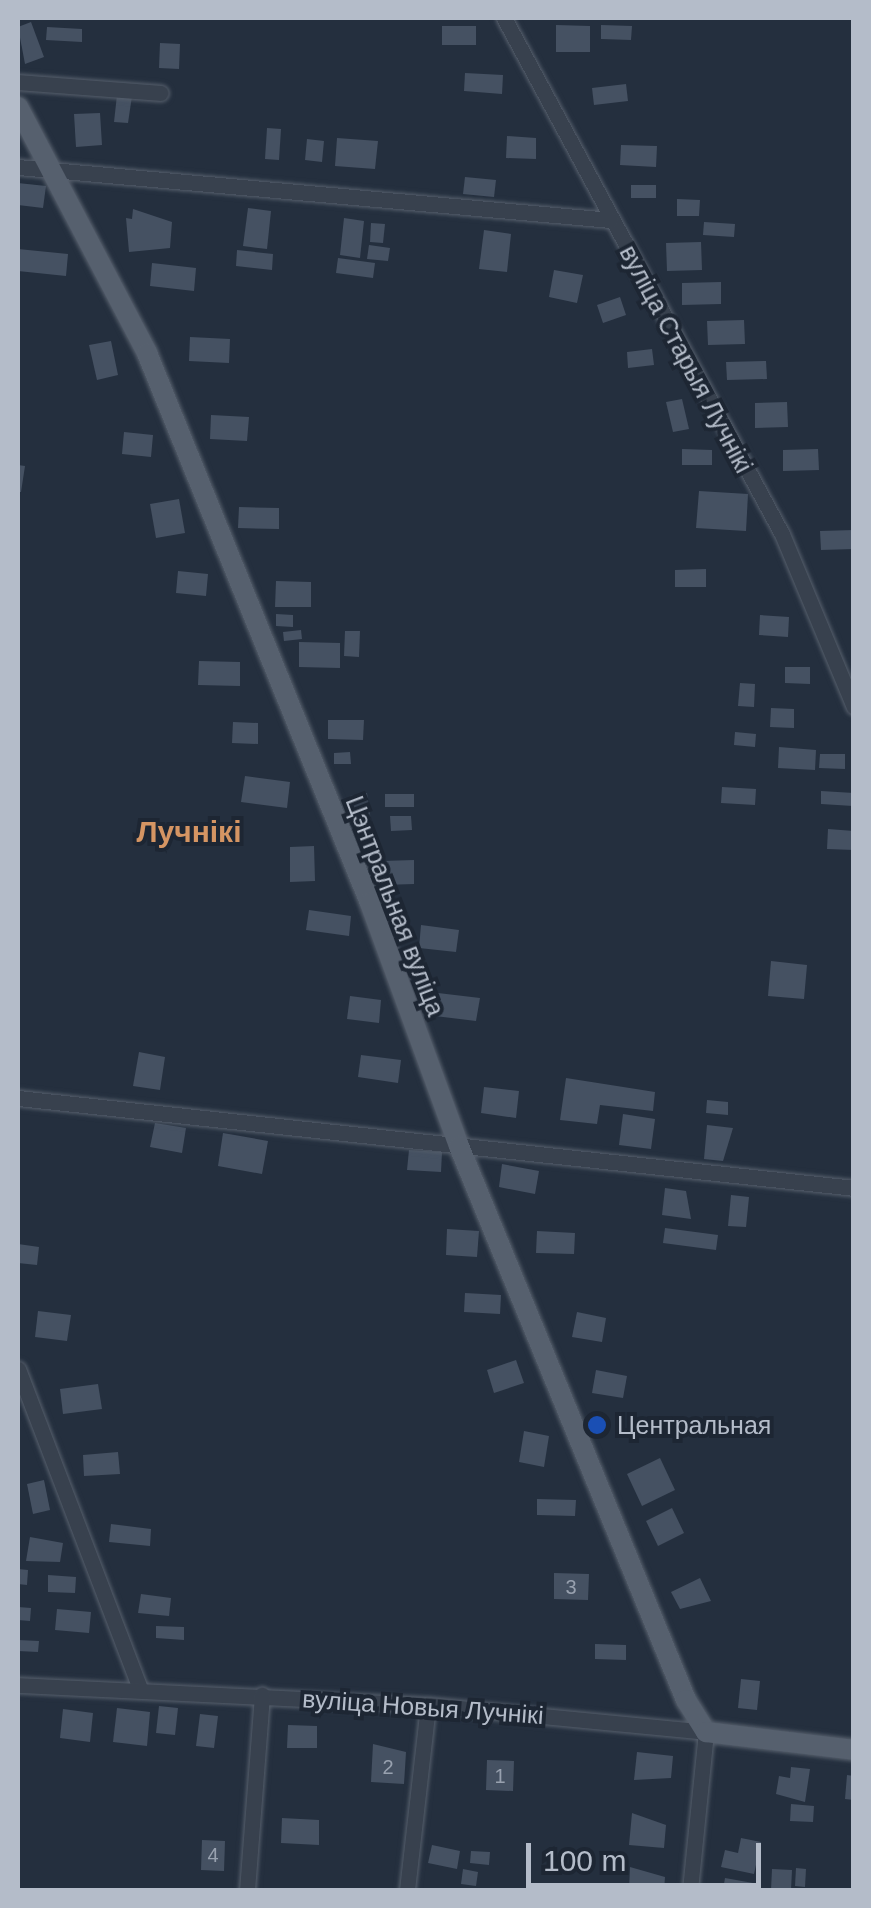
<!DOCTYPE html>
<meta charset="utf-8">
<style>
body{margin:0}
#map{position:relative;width:871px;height:1908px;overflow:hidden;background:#242f3e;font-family:Arial,sans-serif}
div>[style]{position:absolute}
.building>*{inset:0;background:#455162}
.roads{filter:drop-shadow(0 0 2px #565f6c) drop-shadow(0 0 2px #565f6c)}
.minor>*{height:15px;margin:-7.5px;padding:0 7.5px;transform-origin:7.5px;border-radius:7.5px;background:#38414e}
.major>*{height:20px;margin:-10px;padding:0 10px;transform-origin:10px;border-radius:10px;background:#56606e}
.dots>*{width:28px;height:28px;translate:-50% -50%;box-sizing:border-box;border:5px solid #1d2633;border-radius:50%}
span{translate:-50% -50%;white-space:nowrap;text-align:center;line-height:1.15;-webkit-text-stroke:8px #1d2633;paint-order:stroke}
.number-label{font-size:20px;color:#98a1af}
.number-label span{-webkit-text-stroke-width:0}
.street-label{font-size:25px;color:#b4bcc9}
.poi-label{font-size:25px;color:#b4bcc9}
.left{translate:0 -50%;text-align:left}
.quarter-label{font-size:30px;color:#d59563;font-weight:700}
.frame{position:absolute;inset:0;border:20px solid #b4bcc9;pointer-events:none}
.scale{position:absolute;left:526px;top:1843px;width:235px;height:45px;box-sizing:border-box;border:5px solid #b4bcc9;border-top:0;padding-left:12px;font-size:30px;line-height:35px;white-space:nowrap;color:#b4bcc9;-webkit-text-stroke:8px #1d2633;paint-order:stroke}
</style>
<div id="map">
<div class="building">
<i style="clip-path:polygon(31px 22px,44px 57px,25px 64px,18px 27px)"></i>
<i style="clip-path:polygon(556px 25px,590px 26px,590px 52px,556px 52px)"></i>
<i style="clip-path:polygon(601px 25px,632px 26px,631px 40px,601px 39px)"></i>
<i style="clip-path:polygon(442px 26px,476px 26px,476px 45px,442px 45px)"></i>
<i style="clip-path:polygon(47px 27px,82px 29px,82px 42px,46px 40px)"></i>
<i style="clip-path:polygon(160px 43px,180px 44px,179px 69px,159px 68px)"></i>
<i style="clip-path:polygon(465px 73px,503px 75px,502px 94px,464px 91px)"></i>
<i style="clip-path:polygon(626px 84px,628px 101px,594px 105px,592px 88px)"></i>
<i style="clip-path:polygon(117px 95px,132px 96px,128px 123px,114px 122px)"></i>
<i style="clip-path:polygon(100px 113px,102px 145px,76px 147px,74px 114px)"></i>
<i style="clip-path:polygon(267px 128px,281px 129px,279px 160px,265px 159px)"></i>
<i style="clip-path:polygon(507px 136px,536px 138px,536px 159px,506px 158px)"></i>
<i style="clip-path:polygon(337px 138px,378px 141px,375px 169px,335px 166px)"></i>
<i style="clip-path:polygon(307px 139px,324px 141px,322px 162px,305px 160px)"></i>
<i style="clip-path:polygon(621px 145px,657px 146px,656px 167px,620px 165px)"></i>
<i style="clip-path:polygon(465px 177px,496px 180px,494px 197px,463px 194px)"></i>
<i style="clip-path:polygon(18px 183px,46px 186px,43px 208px,18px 205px)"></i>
<i style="clip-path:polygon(631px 185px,656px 185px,656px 198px,631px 198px)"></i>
<i style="clip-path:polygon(677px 199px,700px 200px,699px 216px,677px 216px)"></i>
<i style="clip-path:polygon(248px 208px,271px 211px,267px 249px,243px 246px)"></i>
<i style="clip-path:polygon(133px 209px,172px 222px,170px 248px,129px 252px,126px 218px,132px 219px)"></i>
<i style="clip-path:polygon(344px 218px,364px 221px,360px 258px,340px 255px)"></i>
<i style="clip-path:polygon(704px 222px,735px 224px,734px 237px,703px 235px)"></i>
<i style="clip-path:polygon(371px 223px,385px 224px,383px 243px,370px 242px)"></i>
<i style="clip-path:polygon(484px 230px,511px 234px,507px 272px,479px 269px)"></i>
<i style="clip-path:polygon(701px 242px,702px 270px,667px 271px,666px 243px)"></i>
<i style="clip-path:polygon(369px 245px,390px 248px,388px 261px,367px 259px)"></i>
<i style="clip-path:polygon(18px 249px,68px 254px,66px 276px,18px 271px)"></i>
<i style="clip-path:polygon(237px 250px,273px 254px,272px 270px,236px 266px)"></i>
<i style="clip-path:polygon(338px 258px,375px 263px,373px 278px,336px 273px)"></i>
<i style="clip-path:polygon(152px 263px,196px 268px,194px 291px,150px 286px)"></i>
<i style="clip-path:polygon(554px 270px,583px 275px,577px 303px,549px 297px)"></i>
<i style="clip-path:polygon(721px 282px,721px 304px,682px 305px,682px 283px)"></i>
<i style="clip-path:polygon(620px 297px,626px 315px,603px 323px,597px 305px)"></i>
<i style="clip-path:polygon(744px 320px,745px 344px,708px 345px,707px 321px)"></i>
<i style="clip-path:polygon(190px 337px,230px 339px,229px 363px,189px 361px)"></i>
<i style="clip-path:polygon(111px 341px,118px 375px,97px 380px,89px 345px)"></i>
<i style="clip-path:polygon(652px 349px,654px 365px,628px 368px,627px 352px)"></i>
<i style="clip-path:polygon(766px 361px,767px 379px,727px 380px,726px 362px)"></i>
<i style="clip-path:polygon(682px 399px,689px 429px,673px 432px,666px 402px)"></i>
<i style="clip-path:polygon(787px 402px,788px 427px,755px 428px,755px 403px)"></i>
<i style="clip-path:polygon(211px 415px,249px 417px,247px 441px,210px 439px)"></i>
<i style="clip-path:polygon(124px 432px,153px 435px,151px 457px,122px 454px)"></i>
<i style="clip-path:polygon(682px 449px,712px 450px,712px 465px,682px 465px)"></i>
<i style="clip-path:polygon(818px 449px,819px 470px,783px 471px,783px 450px)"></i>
<i style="clip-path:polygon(18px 465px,25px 466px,21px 492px,18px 492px)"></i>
<i style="clip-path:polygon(699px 491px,748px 494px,746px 531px,696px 528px)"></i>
<i style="clip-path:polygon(179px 499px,185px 533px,156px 538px,150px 504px)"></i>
<i style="clip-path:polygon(239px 507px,279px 508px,279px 529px,238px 528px)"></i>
<i style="clip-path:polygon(854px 530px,854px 549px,821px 550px,820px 531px)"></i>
<i style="clip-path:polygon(706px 569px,706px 587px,675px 587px,675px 570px)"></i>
<i style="clip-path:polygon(178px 571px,208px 574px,206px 596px,176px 593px)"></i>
<i style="clip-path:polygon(276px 581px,311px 582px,311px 607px,275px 607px)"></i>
<i style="clip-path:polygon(276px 614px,293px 615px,293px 627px,276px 626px)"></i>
<i style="clip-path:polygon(760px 615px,789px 617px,788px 637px,759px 635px)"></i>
<i style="clip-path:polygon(301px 630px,302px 639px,284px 641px,283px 632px)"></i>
<i style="clip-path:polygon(345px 631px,360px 631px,359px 657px,344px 656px)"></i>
<i style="clip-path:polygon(299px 642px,340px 643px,340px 668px,299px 667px)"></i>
<i style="clip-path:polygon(199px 661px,240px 662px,240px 686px,198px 685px)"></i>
<i style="clip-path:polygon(785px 667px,810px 667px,810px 684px,785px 683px)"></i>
<i style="clip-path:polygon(740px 683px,755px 684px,754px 707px,738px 706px)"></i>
<i style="clip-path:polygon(771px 708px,794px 709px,794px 728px,770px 727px)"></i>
<i style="clip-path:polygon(328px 720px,364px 720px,363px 740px,328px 739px)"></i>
<i style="clip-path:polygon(233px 722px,258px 723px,258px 744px,232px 743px)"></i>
<i style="clip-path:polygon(735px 732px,756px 734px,755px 747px,734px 745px)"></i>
<i style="clip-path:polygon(779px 747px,816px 750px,815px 770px,778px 768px)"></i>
<i style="clip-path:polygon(350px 752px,351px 764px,334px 764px,334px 753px)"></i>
<i style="clip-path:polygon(820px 754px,845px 754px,845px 769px,819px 768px)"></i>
<i style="clip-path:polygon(245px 776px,290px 782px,287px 808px,241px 802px)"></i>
<i style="clip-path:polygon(722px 787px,756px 789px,755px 805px,721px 803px)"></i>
<i style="clip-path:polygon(821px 791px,854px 793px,853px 806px,821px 804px)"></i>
<i style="clip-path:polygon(367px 793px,371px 821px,355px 824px,350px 796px)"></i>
<i style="clip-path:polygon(385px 794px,414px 794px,414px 807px,385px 807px)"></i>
<i style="clip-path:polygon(390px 816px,411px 816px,412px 830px,391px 831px)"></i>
<i style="clip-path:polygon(828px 829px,854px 831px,854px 850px,827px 849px)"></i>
<i style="clip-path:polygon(314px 846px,315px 881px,290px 882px,290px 847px)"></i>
<i style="clip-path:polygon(414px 860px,414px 884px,383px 885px,382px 861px)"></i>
<i style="clip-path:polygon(309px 910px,351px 916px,349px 936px,306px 930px)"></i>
<i style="clip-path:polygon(421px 925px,459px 930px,456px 952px,419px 948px)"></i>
<i style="clip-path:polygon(771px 961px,807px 965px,804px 999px,768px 996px)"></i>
<i style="clip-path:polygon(438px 993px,480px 998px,476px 1021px,435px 1016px)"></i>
<i style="clip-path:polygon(350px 996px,381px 1000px,379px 1023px,347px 1019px)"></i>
<i style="clip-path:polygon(139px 1052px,165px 1057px,160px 1090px,133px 1086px)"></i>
<i style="clip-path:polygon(361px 1055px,401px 1060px,398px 1083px,358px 1077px)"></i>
<i style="clip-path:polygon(566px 1078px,655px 1092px,653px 1111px,600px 1105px,597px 1124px,560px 1120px)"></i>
<i style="clip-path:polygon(484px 1087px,519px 1091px,516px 1118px,481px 1113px)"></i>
<i style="clip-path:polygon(707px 1100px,728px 1102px,728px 1115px,706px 1113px)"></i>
<i style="clip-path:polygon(623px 1114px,655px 1119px,651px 1149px,619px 1145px)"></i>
<i style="clip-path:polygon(155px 1123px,186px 1128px,182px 1153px,150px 1147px)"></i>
<i style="clip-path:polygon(707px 1125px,733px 1128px,723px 1161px,704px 1159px)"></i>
<i style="clip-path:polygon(223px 1133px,268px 1141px,262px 1174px,218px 1166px)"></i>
<i style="clip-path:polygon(409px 1150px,442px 1152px,441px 1172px,407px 1170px)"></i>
<i style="clip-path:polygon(502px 1164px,539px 1171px,535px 1194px,499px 1187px)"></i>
<i style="clip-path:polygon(665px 1188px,686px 1191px,691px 1219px,662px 1215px)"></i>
<i style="clip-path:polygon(731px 1195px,749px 1197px,746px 1227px,728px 1226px)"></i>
<i style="clip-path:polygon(665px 1228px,718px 1235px,716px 1250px,663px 1243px)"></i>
<i style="clip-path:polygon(447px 1229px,479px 1231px,477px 1257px,446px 1255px)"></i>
<i style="clip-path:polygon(537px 1231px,575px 1233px,574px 1254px,536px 1253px)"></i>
<i style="clip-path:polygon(18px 1244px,39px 1247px,37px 1265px,18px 1263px)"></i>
<i style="clip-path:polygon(465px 1293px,501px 1295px,500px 1314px,464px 1312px)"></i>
<i style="clip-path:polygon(38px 1311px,71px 1315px,67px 1341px,35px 1337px)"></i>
<i style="clip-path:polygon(577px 1312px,606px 1318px,602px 1342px,572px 1337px)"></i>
<i style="clip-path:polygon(516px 1360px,524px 1383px,494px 1393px,487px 1370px)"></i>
<i style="clip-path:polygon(596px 1370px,627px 1376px,623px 1398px,592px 1393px)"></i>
<i style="clip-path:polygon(98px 1384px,102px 1409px,63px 1414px,60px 1389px)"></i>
<i style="clip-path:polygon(524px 1431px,549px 1436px,544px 1467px,519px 1462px)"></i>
<i style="clip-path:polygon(118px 1452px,120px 1474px,84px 1476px,83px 1455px)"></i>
<i style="clip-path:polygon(660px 1458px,675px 1490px,642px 1506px,627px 1474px)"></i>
<i style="clip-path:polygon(44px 1480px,50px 1510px,33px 1514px,27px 1484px)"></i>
<i style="clip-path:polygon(537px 1499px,576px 1500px,575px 1516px,537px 1515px)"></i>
<i style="clip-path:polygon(672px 1508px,684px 1533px,658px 1546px,646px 1521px)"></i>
<i style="clip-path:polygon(111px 1524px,151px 1529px,150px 1546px,109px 1542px)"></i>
<i style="clip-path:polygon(30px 1537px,63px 1543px,60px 1562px,26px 1561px)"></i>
<i style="clip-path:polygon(18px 1569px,28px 1570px,27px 1585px,18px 1584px)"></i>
<i style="clip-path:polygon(554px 1573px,589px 1574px,588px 1600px,554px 1599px)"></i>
<i style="clip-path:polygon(48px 1575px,76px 1577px,75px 1593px,48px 1592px)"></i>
<i style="clip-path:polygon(700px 1578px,711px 1601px,680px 1609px,671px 1592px)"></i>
<i style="clip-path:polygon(141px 1594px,171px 1598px,169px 1616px,138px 1613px)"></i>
<i style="clip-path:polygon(18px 1607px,31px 1608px,30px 1621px,18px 1620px)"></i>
<i style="clip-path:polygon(57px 1609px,91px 1612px,89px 1633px,55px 1630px)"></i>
<i style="clip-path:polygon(156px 1626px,184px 1627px,184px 1640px,156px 1638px)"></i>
<i style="clip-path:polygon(18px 1640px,39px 1641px,38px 1652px,18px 1651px)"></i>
<i style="clip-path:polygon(595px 1644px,626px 1645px,626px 1660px,595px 1659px)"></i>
<i style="clip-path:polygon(741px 1679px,760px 1681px,757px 1710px,738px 1708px)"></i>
<i style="clip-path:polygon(159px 1706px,178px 1708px,175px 1735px,156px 1733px)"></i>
<i style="clip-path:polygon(117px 1708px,150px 1712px,147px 1746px,113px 1742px)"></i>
<i style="clip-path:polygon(63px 1709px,93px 1713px,90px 1742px,60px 1738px)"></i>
<i style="clip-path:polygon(200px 1714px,218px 1716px,214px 1748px,196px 1746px)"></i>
<i style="clip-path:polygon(288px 1725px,317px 1726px,317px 1748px,287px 1748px)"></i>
<i style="clip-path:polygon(373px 1744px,406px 1752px,404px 1784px,371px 1782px)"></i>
<i style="clip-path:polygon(637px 1752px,673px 1756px,671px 1778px,634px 1780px)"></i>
<i style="clip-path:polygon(487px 1760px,514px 1761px,513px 1791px,486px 1790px)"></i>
<i style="clip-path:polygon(791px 1767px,810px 1769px,805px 1802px,776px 1794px,779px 1776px,790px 1778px)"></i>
<i style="clip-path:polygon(847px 1775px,854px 1776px,854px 1800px,845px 1799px)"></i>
<i style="clip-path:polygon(791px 1804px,814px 1806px,813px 1822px,790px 1821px)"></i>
<i style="clip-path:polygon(632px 1813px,666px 1825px,664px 1848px,629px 1845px)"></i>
<i style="clip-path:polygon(282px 1818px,319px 1820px,319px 1845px,281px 1843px)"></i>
<i style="clip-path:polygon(741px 1838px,761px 1842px,754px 1874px,721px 1867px,725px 1850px,738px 1853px)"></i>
<i style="clip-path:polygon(202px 1840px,225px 1841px,224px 1871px,201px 1870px)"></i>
<i style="clip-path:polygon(432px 1845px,460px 1851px,457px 1869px,428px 1863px)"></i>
<i style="clip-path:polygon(471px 1851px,490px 1852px,489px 1865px,470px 1863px)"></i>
<i style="clip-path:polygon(630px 1867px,665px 1877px,664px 1890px,629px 1890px)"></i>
<i style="clip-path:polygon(796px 1868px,806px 1869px,805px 1887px,795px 1886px)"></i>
<i style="clip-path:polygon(463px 1869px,478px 1872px,476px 1886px,461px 1884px)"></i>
<i style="clip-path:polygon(772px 1869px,792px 1870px,791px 1890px,771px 1890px)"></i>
<i style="clip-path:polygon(725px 1878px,753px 1883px,752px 1890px,723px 1890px)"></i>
</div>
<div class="roads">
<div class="minor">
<i style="left:504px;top:18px;width:586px;rotate:61.69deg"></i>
<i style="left:782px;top:534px;width:187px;rotate:67.4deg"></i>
<i style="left:18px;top:82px;width:143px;rotate:4.4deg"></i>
<i style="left:18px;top:167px;width:595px;rotate:5.11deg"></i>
<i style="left:18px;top:1098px;width:841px;rotate:6.14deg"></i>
<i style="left:18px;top:1369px;width:342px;rotate:69.1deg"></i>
<i style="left:18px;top:1685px;width:410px;rotate:2.8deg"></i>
<i style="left:428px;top:1705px;width:279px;rotate:5.5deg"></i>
<i style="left:706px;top:1732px;width:159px;rotate:95.8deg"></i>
<i style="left:247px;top:1890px;width:196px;rotate:-85.6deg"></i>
<i style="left:407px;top:1890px;width:186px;rotate:-83.5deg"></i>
</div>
<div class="major">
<i style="left:18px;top:107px;width:278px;rotate:62.3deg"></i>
<i style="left:147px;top:353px;width:593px;rotate:67.93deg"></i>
<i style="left:370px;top:903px;width:259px;rotate:69.9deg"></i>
<i style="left:459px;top:1146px;width:599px;rotate:67.72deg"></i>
<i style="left:686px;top:1700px;width:38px;rotate:58deg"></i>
<i style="left:706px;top:1732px;width:149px;rotate:6.9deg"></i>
</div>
</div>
<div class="dots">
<i style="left:597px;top:1425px;background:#1a4fb4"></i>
</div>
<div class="number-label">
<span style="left:571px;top:1587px">3</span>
<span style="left:388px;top:1767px">2</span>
<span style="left:500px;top:1776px">1</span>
<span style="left:213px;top:1855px">4</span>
</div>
<div class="street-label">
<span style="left:686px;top:359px;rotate:62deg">вуліца Старыя Лучнікі</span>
<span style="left:395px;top:906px;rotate:69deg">Цэнтральная вуліца</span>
<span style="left:423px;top:1707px;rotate:4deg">вуліца Новыя Лучнікі</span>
</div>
<div class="poi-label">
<span class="left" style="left:617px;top:1425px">Центральная</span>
</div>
<div class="quarter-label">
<span style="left:189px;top:832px">Лучнікі</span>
</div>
<div class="frame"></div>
<div class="scale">100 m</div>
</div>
